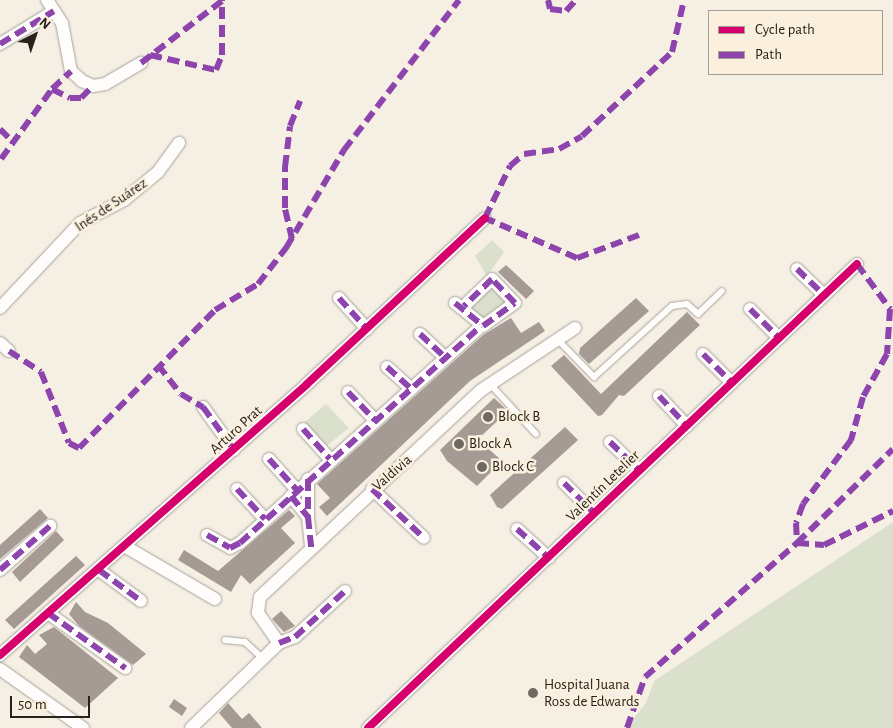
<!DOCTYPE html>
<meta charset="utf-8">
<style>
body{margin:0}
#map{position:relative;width:893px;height:728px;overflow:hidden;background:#f5efe4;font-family:"Alegreya Sans",sans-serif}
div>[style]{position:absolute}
.green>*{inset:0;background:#dbe0cd}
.building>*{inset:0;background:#a59b94}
.roads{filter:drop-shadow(0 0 1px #a7a29a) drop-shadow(0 0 1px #a7a29a)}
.lane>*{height:6px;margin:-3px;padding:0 3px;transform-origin:3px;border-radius:3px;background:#fefdfb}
.street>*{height:12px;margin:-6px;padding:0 6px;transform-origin:6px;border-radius:6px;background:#fefdfb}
.quiet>*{height:6px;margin-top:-3px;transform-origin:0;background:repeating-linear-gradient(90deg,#8e44ad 0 12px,transparent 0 18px)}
.cycleway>*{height:8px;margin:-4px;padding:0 4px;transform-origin:4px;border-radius:4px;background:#d6006c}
.dots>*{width:14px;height:14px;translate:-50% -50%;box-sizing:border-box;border:2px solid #fbf0de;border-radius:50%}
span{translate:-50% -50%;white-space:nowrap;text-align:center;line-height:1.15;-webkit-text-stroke:5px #fbf0de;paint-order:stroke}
.street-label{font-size:15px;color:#26221c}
.poi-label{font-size:15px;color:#26221c}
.left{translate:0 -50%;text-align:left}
.legend{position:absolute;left:708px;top:10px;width:175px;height:65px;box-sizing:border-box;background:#fbf0de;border:1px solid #a69e90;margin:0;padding:6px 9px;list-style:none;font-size:15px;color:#26221c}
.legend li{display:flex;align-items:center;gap:10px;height:25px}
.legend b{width:25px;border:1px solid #a69e90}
.north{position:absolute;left:10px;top:10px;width:50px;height:50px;-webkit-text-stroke:4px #fbf0de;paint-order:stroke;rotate:41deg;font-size:14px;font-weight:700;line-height:20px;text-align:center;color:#26221c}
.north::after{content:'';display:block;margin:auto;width:18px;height:22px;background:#26221c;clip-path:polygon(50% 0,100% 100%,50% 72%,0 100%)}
.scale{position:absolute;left:10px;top:696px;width:80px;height:22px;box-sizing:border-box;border:2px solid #26221c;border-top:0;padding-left:6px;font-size:15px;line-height:18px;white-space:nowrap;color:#26221c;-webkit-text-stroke:4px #fbf0de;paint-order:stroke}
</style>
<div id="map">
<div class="green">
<i style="clip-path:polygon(492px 240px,504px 252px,487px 276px,475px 256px)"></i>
<i style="clip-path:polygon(494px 284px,511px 303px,484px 323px,469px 308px)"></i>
<i style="clip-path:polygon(326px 404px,349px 428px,325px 447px,304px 423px)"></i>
<i style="clip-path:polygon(893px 522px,893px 728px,626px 728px,646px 703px,654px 681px)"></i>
</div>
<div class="building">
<i style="clip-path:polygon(506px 265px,534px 291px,526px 299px,498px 272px)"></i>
<i style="clip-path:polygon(636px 298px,649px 311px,589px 364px,579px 354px,580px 348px)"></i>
<i style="clip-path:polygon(687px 312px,700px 325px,624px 396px,619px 395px,602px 415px,598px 416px,551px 366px,564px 355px,601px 394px)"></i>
<i style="clip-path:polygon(511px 318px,521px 333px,539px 322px,545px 331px,470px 381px,327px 516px,319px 507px,330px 498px,317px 484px,483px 335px)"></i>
<i style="clip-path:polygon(494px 398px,508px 411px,478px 439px,502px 461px,477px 486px,447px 461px,440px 450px)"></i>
<i style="clip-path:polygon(565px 427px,578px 440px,502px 509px,497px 507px,490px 495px)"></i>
<i style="clip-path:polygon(40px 509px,48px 518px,0 559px,0 545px)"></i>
<i style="clip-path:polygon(289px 510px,295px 516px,281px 528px,295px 543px,250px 584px,241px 575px,231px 592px,178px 560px,184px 550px,218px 571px)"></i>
<i style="clip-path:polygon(56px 531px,64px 540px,20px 582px,12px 572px)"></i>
<i style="clip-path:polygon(76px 556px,85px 565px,14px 629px,5px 620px)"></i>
<i style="clip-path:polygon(76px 602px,85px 612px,108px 623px,146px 654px,133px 665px,79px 626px,69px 614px)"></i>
<i style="clip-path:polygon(281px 611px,295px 626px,284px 632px,272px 619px)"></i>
<i style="clip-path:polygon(54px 627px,118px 678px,85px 708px,19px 657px,27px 645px,35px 654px,47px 644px,39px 635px)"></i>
<i style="clip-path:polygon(174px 699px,187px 708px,182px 716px,169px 707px)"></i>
<i style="clip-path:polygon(228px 703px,242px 719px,249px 713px,262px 728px,232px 728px,219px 713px)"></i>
</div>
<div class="roads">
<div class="lane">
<i style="left:558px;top:340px;width:52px;rotate:45.8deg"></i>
<i style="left:594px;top:377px;width:105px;rotate:-42.3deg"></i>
<i style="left:672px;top:306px;width:15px;rotate:-8deg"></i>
<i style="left:687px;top:304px;width:15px;rotate:42deg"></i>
<i style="left:698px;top:314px;width:33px;rotate:-44deg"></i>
<i style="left:490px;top:384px;width:68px;rotate:47.4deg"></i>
<i style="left:225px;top:640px;width:20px;rotate:6deg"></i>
<i style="left:245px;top:642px;width:26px;rotate:43deg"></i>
</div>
<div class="street">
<i style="left:47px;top:0;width:27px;rotate:57deg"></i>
<i style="left:62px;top:23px;width:49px;rotate:79.4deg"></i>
<i style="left:71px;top:71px;width:15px;rotate:42deg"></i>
<i style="left:82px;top:81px;width:12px;rotate:24deg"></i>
<i style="left:93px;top:86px;width:12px;rotate:-9deg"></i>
<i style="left:105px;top:84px;width:42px;rotate:-30.3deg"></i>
<i style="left:0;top:44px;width:63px;rotate:-31.4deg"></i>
<i style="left:797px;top:269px;width:37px;rotate:44deg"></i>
<i style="left:339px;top:298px;width:42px;rotate:47.9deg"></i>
<i style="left:455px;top:303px;width:36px;rotate:39deg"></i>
<i style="left:483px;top:326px;width:39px;rotate:-36deg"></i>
<i style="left:515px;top:303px;width:33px;rotate:-134deg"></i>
<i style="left:492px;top:279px;width:39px;rotate:136deg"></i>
<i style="left:0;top:308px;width:117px;rotate:-46.7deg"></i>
<i style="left:80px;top:223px;width:50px;rotate:-27.6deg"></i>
<i style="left:124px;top:200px;width:44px;rotate:-39.5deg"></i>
<i style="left:158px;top:172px;width:36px;rotate:-54deg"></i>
<i style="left:750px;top:309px;width:41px;rotate:45deg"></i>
<i style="left:420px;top:334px;width:33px;rotate:43deg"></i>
<i style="left:0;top:343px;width:12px;rotate:42deg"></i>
<i style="left:703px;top:354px;width:41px;rotate:45deg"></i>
<i style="left:387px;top:367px;width:31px;rotate:42deg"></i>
<i style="left:348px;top:392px;width:39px;rotate:46deg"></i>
<i style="left:659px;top:396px;width:41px;rotate:47deg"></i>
<i style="left:203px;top:407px;width:53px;rotate:54.2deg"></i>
<i style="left:303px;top:429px;width:40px;rotate:48deg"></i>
<i style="left:610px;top:442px;width:40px;rotate:44deg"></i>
<i style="left:269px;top:459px;width:42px;rotate:47.9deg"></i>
<i style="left:308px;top:479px;width:38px;rotate:90deg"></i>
<i style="left:564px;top:483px;width:42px;rotate:45deg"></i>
<i style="left:237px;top:489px;width:41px;rotate:47deg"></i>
<i style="left:372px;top:489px;width:71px;rotate:43.3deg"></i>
<i style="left:291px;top:496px;width:27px;rotate:51deg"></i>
<i style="left:308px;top:517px;width:31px;rotate:84deg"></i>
<i style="left:517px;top:529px;width:43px;rotate:42.2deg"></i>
<i style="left:207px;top:535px;width:26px;rotate:29deg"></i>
<i style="left:230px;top:548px;width:11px;rotate:-27deg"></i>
<i style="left:240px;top:543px;width:324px;rotate:-42deg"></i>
<i style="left:126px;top:547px;width:103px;rotate:30.3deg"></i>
<i style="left:0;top:570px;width:67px;rotate:-41.3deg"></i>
<i style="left:99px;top:570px;width:52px;rotate:36.4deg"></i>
<i style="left:48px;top:613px;width:95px;rotate:35.5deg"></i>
<i style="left:279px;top:643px;width:37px;rotate:-125deg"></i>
<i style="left:258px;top:613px;width:16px;rotate:-83deg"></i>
<i style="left:260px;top:597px;width:301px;rotate:-43.1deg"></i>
<i style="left:480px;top:391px;width:114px;rotate:-33.6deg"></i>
<i style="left:0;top:655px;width:409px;rotate:-41.4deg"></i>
<i style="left:307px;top:384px;width:243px;rotate:-43deg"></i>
<i style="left:0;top:669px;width:102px;rotate:35.4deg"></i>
<i style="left:191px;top:728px;width:122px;rotate:-44deg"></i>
<i style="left:279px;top:643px;width:17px;rotate:-21deg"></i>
<i style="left:295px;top:637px;width:68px;rotate:-42.6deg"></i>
<i style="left:368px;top:728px;width:674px;rotate:-43.5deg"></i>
</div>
</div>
<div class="quiet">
<i style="left:548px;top:0;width:9px;rotate:77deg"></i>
<i style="left:550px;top:9px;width:16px;rotate:7deg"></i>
<i style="left:566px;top:11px;width:15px;rotate:-48deg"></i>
<i style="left:0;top:44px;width:63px;rotate:-31.4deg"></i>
<i style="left:150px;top:55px;width:68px;rotate:12.8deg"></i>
<i style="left:216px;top:70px;width:16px;rotate:-68deg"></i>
<i style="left:222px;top:55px;width:55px;rotate:-90deg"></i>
<i style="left:141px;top:63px;width:103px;rotate:-37.5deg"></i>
<i style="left:52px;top:89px;width:26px;rotate:-43deg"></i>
<i style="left:0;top:129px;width:16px;rotate:45deg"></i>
<i style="left:1px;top:159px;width:87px;rotate:-53.9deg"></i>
<i style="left:52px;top:89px;width:20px;rotate:27deg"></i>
<i style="left:70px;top:98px;width:11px"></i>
<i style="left:81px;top:98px;width:17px;rotate:-45deg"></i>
<i style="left:639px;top:235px;width:66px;rotate:159.6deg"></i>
<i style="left:577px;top:258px;width:100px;rotate:-156.5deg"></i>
<i style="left:485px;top:218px;width:58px;rotate:-64.3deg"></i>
<i style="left:510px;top:166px;width:18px;rotate:-41deg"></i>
<i style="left:524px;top:154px;width:35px;rotate:-8deg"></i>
<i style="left:559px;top:149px;width:26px;rotate:-29deg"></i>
<i style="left:582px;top:136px;width:123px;rotate:-43deg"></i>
<i style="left:672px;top:52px;width:53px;rotate:-77deg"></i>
<i style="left:292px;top:239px;width:32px;rotate:-103deg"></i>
<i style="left:285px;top:208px;width:41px;rotate:-90deg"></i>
<i style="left:285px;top:167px;width:41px;rotate:-83deg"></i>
<i style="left:290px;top:126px;width:27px;rotate:-68deg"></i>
<i style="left:857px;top:264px;width:56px;rotate:53.7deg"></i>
<i style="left:890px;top:309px;width:45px;rotate:93.8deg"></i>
<i style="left:887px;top:354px;width:49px;rotate:119.2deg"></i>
<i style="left:863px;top:397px;width:45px;rotate:105.6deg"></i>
<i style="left:851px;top:440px;width:80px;rotate:126.9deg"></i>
<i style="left:803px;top:504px;width:20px;rotate:110deg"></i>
<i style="left:796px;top:523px;width:20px;rotate:87deg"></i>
<i style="left:797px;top:543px;width:27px;rotate:4deg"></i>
<i style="left:824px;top:545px;width:77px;rotate:-26.2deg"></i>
<i style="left:797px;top:269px;width:37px;rotate:44deg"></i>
<i style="left:339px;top:298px;width:42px;rotate:47.9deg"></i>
<i style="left:455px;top:303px;width:36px;rotate:39deg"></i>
<i style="left:483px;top:326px;width:39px;rotate:-36deg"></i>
<i style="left:515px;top:303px;width:33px;rotate:-134deg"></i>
<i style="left:492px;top:279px;width:39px;rotate:136deg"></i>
<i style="left:750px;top:309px;width:41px;rotate:45deg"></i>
<i style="left:420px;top:334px;width:33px;rotate:43deg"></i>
<i style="left:9px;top:351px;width:38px;rotate:33deg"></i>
<i style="left:41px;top:372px;width:76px;rotate:68.5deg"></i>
<i style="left:69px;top:443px;width:11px;rotate:27deg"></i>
<i style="left:79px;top:448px;width:194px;rotate:-45.4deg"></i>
<i style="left:215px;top:310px;width:50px;rotate:-31.2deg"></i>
<i style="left:258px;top:284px;width:46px;rotate:-52.1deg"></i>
<i style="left:286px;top:248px;width:114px;rotate:-59.4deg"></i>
<i style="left:344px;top:150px;width:189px;rotate:-52.5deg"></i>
<i style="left:703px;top:354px;width:41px;rotate:45deg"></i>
<i style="left:158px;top:365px;width:37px;rotate:52deg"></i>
<i style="left:181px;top:394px;width:26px;rotate:31deg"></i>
<i style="left:203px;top:407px;width:53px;rotate:54.2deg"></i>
<i style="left:387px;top:367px;width:31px;rotate:42deg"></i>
<i style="left:348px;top:392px;width:39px;rotate:46deg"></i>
<i style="left:659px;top:396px;width:41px;rotate:47deg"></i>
<i style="left:303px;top:429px;width:40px;rotate:48deg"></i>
<i style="left:610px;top:442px;width:40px;rotate:44deg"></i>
<i style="left:269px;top:459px;width:42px;rotate:47.9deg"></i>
<i style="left:308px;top:479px;width:38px;rotate:90deg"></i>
<i style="left:564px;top:483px;width:42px;rotate:45deg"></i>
<i style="left:237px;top:489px;width:41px;rotate:47deg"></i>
<i style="left:372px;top:489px;width:71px;rotate:43.3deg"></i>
<i style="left:291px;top:496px;width:27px;rotate:51deg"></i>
<i style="left:308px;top:517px;width:31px;rotate:84deg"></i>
<i style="left:517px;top:529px;width:43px;rotate:42.2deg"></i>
<i style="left:207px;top:535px;width:26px;rotate:29deg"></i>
<i style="left:230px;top:548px;width:11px;rotate:-27deg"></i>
<i style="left:240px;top:543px;width:324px;rotate:-42deg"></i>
<i style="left:0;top:570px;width:67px;rotate:-41.3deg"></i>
<i style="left:99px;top:570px;width:52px;rotate:36.4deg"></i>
<i style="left:48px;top:613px;width:95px;rotate:35.5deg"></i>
<i style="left:279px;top:643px;width:17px;rotate:-21deg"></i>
<i style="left:295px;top:637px;width:68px;rotate:-42.6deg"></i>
<i style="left:627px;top:728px;width:54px;rotate:-70.6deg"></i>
<i style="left:645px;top:677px;width:203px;rotate:-41.4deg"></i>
<i style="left:797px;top:543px;width:134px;rotate:-44.4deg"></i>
</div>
<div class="cycleway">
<i style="left:0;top:655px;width:409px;rotate:-41.4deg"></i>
<i style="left:307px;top:384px;width:243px;rotate:-43deg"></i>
<i style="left:368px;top:728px;width:674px;rotate:-43.5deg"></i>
</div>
<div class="dots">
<i style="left:488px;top:417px;background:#6e6a62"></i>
<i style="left:459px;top:444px;background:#6e6a62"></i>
<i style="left:482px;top:467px;background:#6e6a62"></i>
<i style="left:533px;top:693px;background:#6e6a62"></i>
</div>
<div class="street-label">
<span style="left:111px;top:205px;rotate:-34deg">Inés de Suárez</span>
<span style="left:236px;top:430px;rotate:-42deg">Arturo Prat</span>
<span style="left:392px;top:473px;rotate:-41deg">Valdivia</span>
<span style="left:603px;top:486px;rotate:-44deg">Valentín Letelier</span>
</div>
<div class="poi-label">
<span class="left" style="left:498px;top:417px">Block B</span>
<span class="left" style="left:469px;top:444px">Block A</span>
<span class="left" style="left:492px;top:467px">Block C</span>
<span class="left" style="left:544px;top:693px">Hospital Juana<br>Ross de Edwards</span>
</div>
<ul class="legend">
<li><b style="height:6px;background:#d6006c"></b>Cycle path</li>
<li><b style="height:6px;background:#8e44ad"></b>Path</li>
</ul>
<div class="north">N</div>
<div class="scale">50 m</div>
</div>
